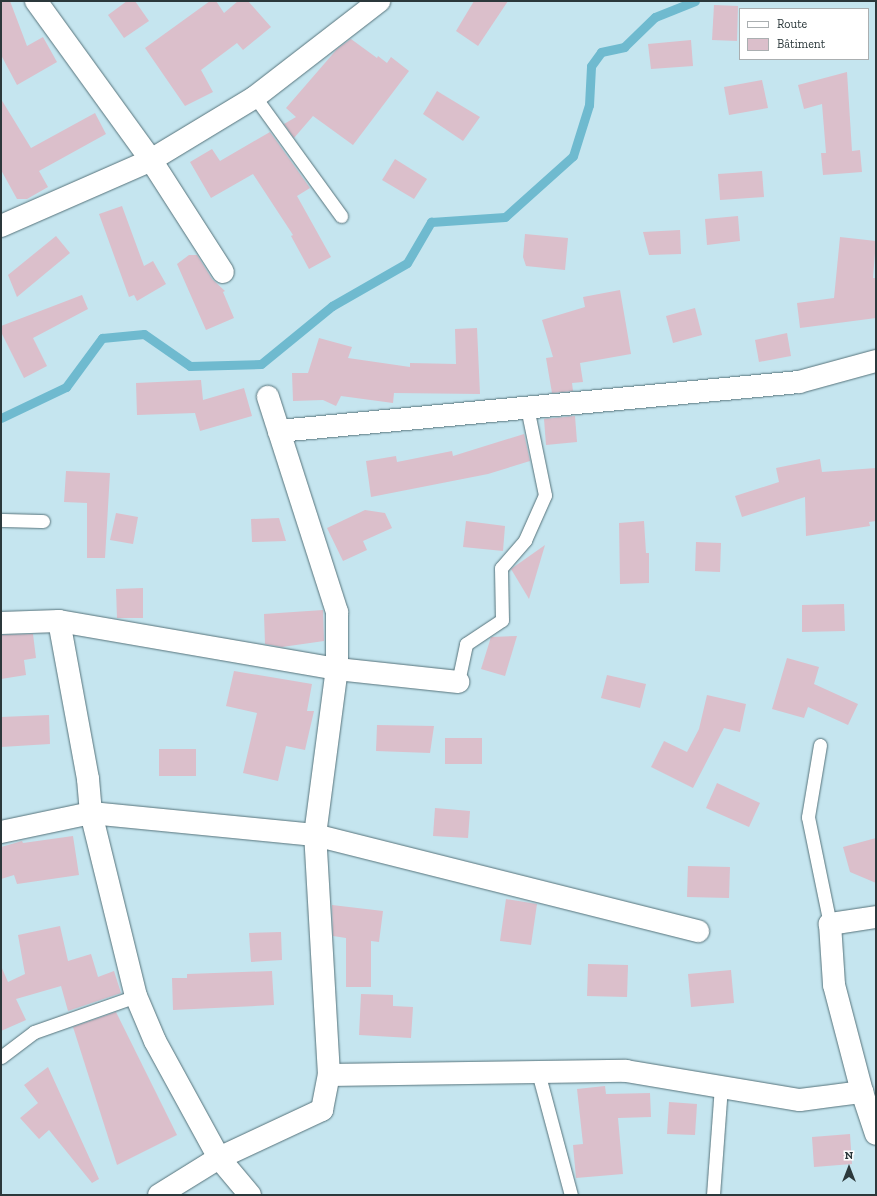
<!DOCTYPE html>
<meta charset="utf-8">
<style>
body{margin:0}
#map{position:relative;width:877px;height:1196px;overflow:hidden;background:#c5e5ef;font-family:"Zilla Slab",serif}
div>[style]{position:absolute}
.stream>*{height:9px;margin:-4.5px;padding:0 4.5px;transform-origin:4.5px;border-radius:4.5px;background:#6fbacf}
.building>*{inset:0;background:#dbbfcb}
.roads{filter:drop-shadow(0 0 1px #56737b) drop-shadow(0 0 1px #56737b)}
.service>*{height:13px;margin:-6.5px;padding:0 6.5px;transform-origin:6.5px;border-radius:6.5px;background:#fff}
.minor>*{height:22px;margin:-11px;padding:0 11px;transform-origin:11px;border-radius:11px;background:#fff}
span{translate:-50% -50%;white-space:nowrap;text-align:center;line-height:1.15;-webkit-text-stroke:4px #fff;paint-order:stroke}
.frame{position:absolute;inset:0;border:2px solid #2b383b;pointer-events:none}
.legend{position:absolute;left:739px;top:8px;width:130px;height:52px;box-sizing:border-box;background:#fff;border:1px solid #aaafb1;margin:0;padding:5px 7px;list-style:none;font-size:12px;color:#2b383b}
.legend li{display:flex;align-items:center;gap:8px;height:20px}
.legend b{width:20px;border:1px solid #aaafb1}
.north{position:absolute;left:829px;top:1148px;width:40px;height:40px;-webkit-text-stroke:3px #fff;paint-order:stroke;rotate:0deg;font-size:11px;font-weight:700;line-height:16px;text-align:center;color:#2b383b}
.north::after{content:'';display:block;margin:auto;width:14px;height:18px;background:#2b383b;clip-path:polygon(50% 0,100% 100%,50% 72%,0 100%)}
</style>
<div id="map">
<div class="stream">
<i style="left:1px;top:418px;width:72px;rotate:-25.5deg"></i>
<i style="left:66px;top:387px;width:61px;rotate:-53.7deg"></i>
<i style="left:102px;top:338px;width:42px;rotate:-5.4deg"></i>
<i style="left:144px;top:334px;width:56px;rotate:34.8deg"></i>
<i style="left:190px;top:366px;width:71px;rotate:-1.6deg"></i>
<i style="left:261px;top:364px;width:92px;rotate:-39.2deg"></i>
<i style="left:332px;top:306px;width:86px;rotate:-29.8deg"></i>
<i style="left:407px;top:263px;width:48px;rotate:-59.7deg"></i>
<i style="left:431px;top:222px;width:74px;rotate:-3.9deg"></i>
<i style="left:505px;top:217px;width:91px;rotate:-41.9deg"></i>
<i style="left:573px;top:156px;width:53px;rotate:-72.6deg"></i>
<i style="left:589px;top:105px;width:39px;rotate:-87deg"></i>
<i style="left:591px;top:66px;width:17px;rotate:-54deg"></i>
<i style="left:601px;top:52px;width:24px;rotate:-12deg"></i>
<i style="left:624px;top:47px;width:43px;rotate:-44.1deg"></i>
<i style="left:655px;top:17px;width:43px;rotate:-21.8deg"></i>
</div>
<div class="building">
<i style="clip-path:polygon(1px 1px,10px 1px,27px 46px,43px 37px,57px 62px,17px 85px,1px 55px)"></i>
<i style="clip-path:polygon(127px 1px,135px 1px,149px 21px,124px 38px,108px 15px)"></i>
<i style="clip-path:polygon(210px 1px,216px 1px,224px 13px,238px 1px,248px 1px,271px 27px,243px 50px,237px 43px,201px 70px,213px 92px,185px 106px,145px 48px)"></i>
<i style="clip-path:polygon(474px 1px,508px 1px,478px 46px,456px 31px)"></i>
<i style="clip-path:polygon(714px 5px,738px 6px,737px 41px,712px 40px)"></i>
<i style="clip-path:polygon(351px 39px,377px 58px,378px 56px,387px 63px,391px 57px,409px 71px,353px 145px,313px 116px,294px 138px,284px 124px,296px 117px,286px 108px,337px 49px)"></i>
<i style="clip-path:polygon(691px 40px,693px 66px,651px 69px,648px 44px)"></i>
<i style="clip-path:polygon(847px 72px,852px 151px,860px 150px,862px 172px,823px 175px,821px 153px,826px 153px,822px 104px,804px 109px,798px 85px)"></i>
<i style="clip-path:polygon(762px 80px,768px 108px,729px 115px,724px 87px)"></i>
<i style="clip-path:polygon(437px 91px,480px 117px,463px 141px,423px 114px)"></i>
<i style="clip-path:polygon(1px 99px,31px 148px,95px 113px,106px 134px,39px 171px,48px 187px,27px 199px,17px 199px,1px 170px)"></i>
<i style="clip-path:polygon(270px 132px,310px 188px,297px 196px,331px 257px,309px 269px,291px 236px,293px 235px,253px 174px,211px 198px,190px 162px,212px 149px,220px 161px)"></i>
<i style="clip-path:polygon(395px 159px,427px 179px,414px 199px,382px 180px)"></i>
<i style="clip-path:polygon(762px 171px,764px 197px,720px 200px,718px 174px)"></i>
<i style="clip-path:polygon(122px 206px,144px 266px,153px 261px,166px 284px,137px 301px,134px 295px,129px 297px,99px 214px)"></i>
<i style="clip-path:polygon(738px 216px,740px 241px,707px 245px,705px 219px)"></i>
<i style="clip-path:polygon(680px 230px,681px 254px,649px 255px,643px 232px)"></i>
<i style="clip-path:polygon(525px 234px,568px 238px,565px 270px,526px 266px,523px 257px)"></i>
<i style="clip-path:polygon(56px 236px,70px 253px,17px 297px,8px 275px)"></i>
<i style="clip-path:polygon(840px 237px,876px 241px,873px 278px,876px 278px,876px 318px,800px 328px,797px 303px,834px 298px)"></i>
<i style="clip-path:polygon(189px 255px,197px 255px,212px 279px,225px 291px,223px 292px,234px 318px,206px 330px,177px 264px)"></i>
<i style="clip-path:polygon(620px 290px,631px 354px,580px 363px,583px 382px,572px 383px,573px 391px,552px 393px,546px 358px,553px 357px,542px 320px,585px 307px,583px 297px)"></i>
<i style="clip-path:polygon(82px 295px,88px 309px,33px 338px,47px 366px,24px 378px,1px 332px,1px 326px)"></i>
<i style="clip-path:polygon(695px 308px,702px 335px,673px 343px,666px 316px)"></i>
<i style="clip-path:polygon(477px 328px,480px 394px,394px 393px,393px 403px,341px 396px,336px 406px,323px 400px,293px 401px,292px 373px,308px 373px,319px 338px,352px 347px,348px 358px,410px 367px,410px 363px,456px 364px,455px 329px)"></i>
<i style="clip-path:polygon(787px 333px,791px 356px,759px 362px,755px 340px)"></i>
<i style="clip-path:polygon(201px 380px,203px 400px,244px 388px,252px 416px,200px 431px,195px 413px,137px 415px,136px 383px)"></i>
<i style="clip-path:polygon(575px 416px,577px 442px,546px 445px,544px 419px)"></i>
<i style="clip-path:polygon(524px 434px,530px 461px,488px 474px,371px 497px,366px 461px,396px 456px,397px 462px,452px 451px,453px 456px)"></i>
<i style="clip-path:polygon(820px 459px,822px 472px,876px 468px,876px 521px,869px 522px,870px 526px,806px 536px,805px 497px,742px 517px,735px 496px,779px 482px,776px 468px)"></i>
<i style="clip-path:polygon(66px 471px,110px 473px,105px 558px,87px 558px,87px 503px,64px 502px)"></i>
<i style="clip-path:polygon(365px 510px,385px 513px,392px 528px,363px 541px,367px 550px,343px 561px,327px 528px)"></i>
<i style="clip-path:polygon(116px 513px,138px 517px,133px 544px,110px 540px)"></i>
<i style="clip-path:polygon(279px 518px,286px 541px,252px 542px,251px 519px)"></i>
<i style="clip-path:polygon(466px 521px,505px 526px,503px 551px,463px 547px)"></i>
<i style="clip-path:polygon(644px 521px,646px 553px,649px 553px,649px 583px,620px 584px,619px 523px)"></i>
<i style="clip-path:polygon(696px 542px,721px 543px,720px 572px,695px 571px)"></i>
<i style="clip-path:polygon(545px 545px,529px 599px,511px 569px)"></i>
<i style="clip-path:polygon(143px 588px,143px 618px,117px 618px,116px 589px)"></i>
<i style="clip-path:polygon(844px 604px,845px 631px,802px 632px,802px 605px)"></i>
<i style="clip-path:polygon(323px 610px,324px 641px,282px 647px,265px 644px,264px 614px)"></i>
<i style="clip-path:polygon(33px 634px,36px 658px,24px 660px,26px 675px,1px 679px,1px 635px)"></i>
<i style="clip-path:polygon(517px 636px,505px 676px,481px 669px,491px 637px)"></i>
<i style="clip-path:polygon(787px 658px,819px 667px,814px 684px,858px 704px,848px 725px,808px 707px,804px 718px,772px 709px)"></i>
<i style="clip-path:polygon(234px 671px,312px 684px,307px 711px,314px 711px,305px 750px,286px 746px,278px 781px,243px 773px,257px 713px,226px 706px)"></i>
<i style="clip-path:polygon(607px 675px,646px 684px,640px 708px,601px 698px)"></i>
<i style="clip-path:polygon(707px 695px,746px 704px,740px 732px,724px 728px,693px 788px,651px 767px,664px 741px,687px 752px,699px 729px)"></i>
<i style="clip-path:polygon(49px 715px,50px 744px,1px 747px,1px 717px)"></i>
<i style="clip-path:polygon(377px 725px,434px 726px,430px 753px,376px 751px)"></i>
<i style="clip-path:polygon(445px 738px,482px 738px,482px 764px,445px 764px)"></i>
<i style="clip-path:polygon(159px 749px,196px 749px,196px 776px,159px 776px)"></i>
<i style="clip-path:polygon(717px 783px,760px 803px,749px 827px,706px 808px)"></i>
<i style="clip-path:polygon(435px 808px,470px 811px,468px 838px,433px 836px)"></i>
<i style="clip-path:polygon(73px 836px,79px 875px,17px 884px,14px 875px,1px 879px,1px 847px,22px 841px,23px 843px)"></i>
<i style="clip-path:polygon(876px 838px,876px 883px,850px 872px,843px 847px)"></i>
<i style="clip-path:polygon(688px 866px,730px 867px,729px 898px,687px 897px)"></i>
<i style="clip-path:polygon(506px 899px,537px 904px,531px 945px,500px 941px)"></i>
<i style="clip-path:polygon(332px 905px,383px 911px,379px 942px,371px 941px,371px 987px,346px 987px,346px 938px,333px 936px)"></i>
<i style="clip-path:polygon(60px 926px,68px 961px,91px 954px,98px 977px,114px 971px,121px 993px,68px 1011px,61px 986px,16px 999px,26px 1020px,1px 1031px,1px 966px,8px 982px,25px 974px,18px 935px)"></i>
<i style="clip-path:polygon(281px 932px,282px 960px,251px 962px,249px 933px)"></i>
<i style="clip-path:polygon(588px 964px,628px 965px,627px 997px,587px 996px)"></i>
<i style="clip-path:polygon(731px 970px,734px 1003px,691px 1007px,688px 974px)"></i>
<i style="clip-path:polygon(272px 971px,274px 1005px,173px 1010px,172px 978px,187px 978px,187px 974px)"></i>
<i style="clip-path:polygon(361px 994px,393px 995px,393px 1006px,413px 1007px,411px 1038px,359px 1035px)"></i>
<i style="clip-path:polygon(116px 1012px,177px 1135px,117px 1165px,73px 1027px)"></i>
<i style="clip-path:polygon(48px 1067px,99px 1179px,92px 1183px,49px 1130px,39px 1139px,20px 1118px,38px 1103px,24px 1085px)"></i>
<i style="clip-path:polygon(605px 1086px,606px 1094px,650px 1093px,651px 1117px,618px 1118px,623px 1174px,576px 1178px,573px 1145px,583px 1144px,577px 1089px)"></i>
<i style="clip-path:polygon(669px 1102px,697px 1104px,695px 1135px,667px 1134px)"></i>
<i style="clip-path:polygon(850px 1134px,852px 1164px,814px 1167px,812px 1137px)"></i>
</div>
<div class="roads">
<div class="service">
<i style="left:255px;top:97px;width:147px;rotate:54.1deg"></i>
<i style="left:1px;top:520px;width:42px;rotate:1.4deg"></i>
<i style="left:458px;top:682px;width:39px;rotate:-78deg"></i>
<i style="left:466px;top:644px;width:43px;rotate:-33.7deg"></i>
<i style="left:502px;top:620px;width:52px;rotate:-91.1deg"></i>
<i style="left:501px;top:568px;width:37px;rotate:-49deg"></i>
<i style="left:525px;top:540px;width:49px;rotate:-66deg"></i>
<i style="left:545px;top:495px;width:90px;rotate:-101.6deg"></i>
<i style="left:820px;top:745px;width:73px;rotate:99.5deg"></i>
<i style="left:808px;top:817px;width:109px;rotate:78.4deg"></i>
<i style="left:1px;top:1057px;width:41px;rotate:-37.1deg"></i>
<i style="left:34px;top:1032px;width:108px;rotate:-19.4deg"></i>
<i style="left:538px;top:1072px;width:127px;rotate:75deg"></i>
<i style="left:713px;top:1195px;width:108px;rotate:-85.8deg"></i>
</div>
<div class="minor">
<i style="left:36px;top:1px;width:196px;rotate:54.1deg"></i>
<i style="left:151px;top:160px;width:133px;rotate:57.3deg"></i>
<i style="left:1px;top:226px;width:164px;rotate:-23.7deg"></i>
<i style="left:151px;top:160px;width:122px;rotate:-31.2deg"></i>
<i style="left:255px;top:97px;width:157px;rotate:-37.7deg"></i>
<i style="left:279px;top:431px;width:522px;rotate:-5.38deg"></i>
<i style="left:799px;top:382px;width:80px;rotate:-15.3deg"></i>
<i style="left:59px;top:621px;width:161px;rotate:79.6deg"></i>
<i style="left:88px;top:779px;width:34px;rotate:85deg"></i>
<i style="left:91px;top:813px;width:188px;rotate:76.2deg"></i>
<i style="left:136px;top:996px;width:49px;rotate:67.1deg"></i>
<i style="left:155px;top:1041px;width:133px;rotate:61.3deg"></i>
<i style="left:219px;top:1158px;width:48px;rotate:50deg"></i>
<i style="left:1px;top:623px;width:58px;rotate:-2deg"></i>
<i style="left:59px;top:621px;width:282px;rotate:9.8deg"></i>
<i style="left:337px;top:669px;width:122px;rotate:6.1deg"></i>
<i style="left:1px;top:832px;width:92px;rotate:-11.9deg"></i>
<i style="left:91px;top:813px;width:225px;rotate:5.6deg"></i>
<i style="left:315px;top:835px;width:395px;rotate:14.1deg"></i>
<i style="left:876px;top:917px;width:47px;rotate:171.3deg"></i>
<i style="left:830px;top:924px;width:61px;rotate:86.2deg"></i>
<i style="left:834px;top:985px;width:111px;rotate:75.3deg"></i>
<i style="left:862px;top:1092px;width:44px;rotate:71.6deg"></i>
<i style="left:329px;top:1075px;width:297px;rotate:-0.8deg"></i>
<i style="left:626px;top:1071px;width:176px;rotate:9.5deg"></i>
<i style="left:800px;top:1100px;width:63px;rotate:-7.4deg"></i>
<i style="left:159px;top:1195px;width:70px;rotate:-31.7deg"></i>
<i style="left:219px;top:1158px;width:114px;rotate:-25deg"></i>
<i style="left:322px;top:1110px;width:36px;rotate:-79deg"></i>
<i style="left:329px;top:1075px;width:240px;rotate:-93.3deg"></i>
<i style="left:315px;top:835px;width:167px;rotate:-82.5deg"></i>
<i style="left:337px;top:669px;width:57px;rotate:-90deg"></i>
<i style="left:337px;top:612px;width:226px;rotate:-107.8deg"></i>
</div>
</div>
<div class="frame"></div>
<ul class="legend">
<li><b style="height:5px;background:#fff"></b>Route</li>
<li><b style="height:11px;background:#dbbfcb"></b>Bâtiment</li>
</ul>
<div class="north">N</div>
</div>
